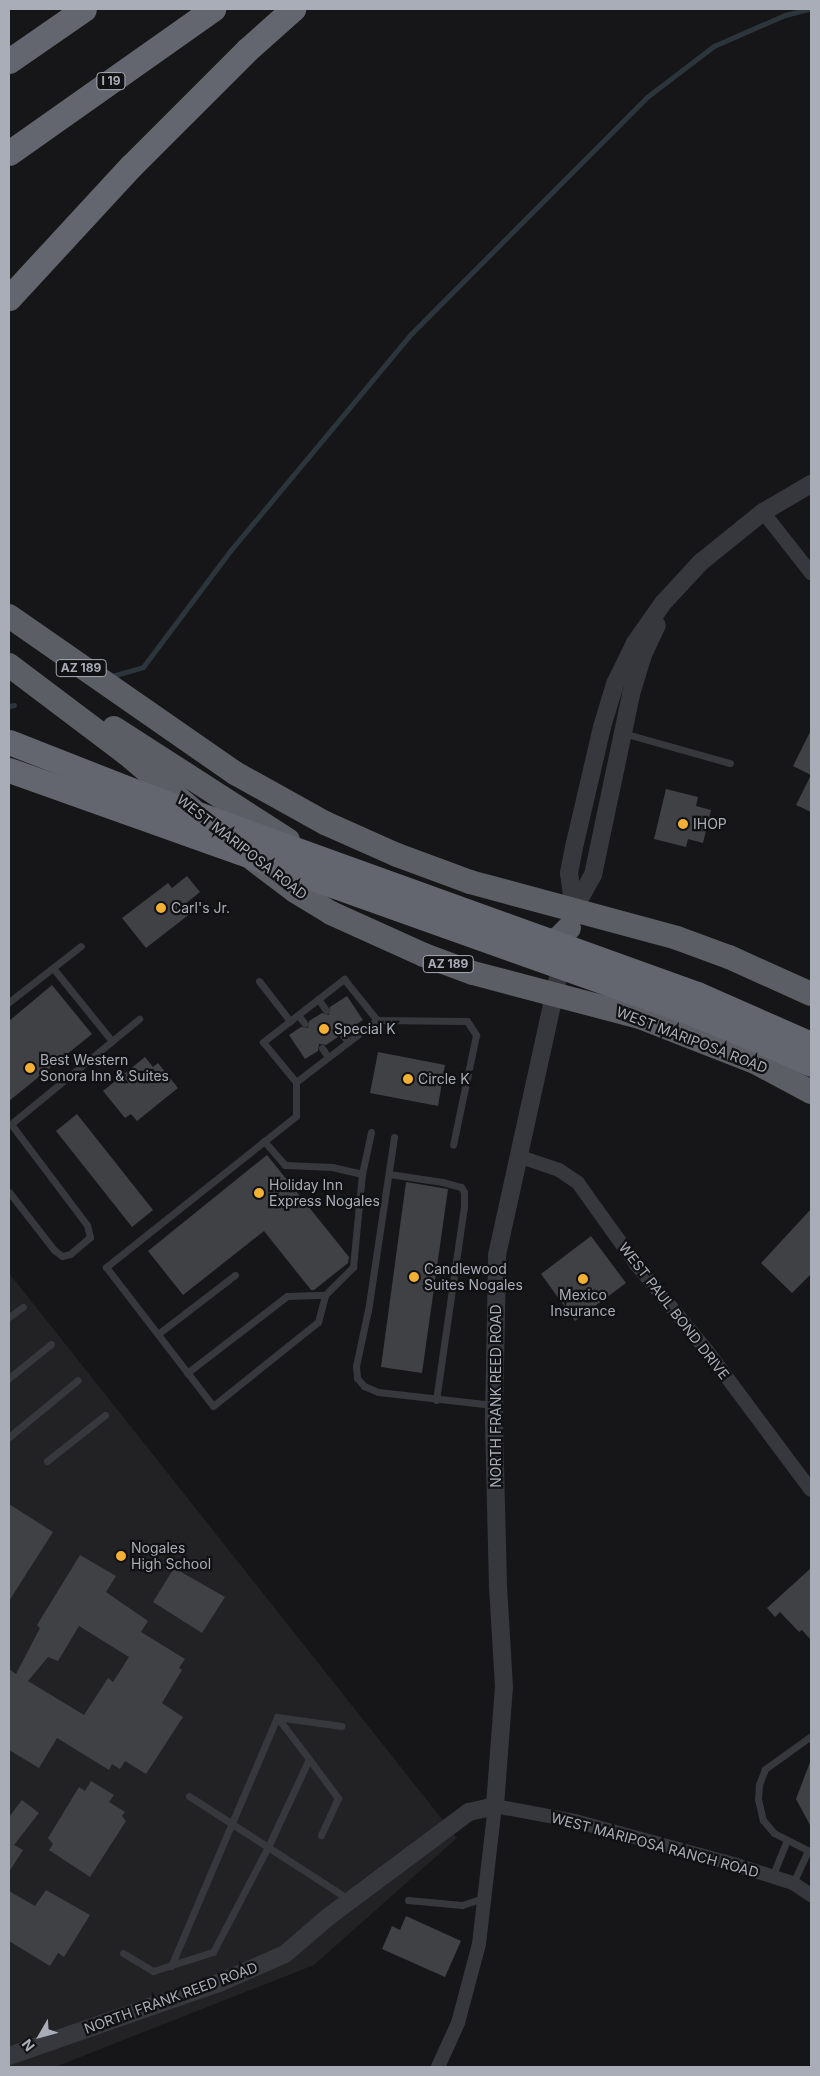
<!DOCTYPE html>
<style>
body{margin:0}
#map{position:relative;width:820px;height:2076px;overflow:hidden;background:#161618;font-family:Inter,sans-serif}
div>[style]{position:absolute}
.built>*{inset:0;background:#222225}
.stream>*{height:4.5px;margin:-2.25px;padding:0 2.25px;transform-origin:2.25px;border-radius:2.25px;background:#2c353c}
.building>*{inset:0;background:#404145}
.service>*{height:7px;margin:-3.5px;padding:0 3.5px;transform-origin:3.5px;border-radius:3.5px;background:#37383d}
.minor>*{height:14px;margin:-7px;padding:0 7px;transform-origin:7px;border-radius:7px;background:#37383d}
.tertiary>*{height:18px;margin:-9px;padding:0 9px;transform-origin:9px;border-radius:9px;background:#37383d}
.trunk>*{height:24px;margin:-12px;padding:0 12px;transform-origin:12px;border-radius:12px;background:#5b5e65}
.motorway>*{height:25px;margin:-12.5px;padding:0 12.5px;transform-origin:12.5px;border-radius:12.5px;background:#63666e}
.motorway-bridge>*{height:25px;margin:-12.5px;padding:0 12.5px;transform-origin:12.5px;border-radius:12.5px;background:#63666e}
.dots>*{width:14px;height:14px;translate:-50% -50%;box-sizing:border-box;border:2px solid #111113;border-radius:50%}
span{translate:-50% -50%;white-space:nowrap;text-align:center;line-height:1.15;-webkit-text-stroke:4.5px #111113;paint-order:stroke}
.shield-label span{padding:1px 4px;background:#111113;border:1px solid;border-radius:4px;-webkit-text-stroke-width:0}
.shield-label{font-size:12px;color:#a8adb8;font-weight:700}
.poi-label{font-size:14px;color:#a8adb8}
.left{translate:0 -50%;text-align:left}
.street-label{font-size:14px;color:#a8adb8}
.frame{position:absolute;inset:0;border:10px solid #a8adb8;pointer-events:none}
.north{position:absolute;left:15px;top:2011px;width:50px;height:50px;-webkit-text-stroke:4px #111113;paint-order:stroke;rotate:232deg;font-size:14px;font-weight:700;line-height:20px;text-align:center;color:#a8adb8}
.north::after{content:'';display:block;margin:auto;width:18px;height:22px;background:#a8adb8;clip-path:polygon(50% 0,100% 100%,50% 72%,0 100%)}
</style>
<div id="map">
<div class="built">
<i style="clip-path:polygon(9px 1273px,457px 1838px,314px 1965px,55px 2067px,9px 2067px)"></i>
</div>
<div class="stream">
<i style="left:112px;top:676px;width:32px;rotate:-16deg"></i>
<i style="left:143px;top:667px;width:146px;rotate:-53.1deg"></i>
<i style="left:231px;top:550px;width:281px;rotate:-50.2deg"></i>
<i style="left:411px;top:334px;width:334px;rotate:-45.1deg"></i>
<i style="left:647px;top:97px;width:84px;rotate:-37.3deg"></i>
<i style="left:714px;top:46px;width:77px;rotate:-23.6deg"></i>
<i style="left:785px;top:15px;width:25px;rotate:-14deg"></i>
<i style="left:9px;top:706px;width:5px;rotate:-11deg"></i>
</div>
<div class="building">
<i style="clip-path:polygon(811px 730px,811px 812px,796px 805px,811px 775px,793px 766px)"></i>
<i style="clip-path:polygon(666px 789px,698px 797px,696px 806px,711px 810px,703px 843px,688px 839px,686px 847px,654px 839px)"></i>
<i style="clip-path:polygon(187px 876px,200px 892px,185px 904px,191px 913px,146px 948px,122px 918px,168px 883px,172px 888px)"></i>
<i style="clip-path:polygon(52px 985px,92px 1034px,9px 1101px,9px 1021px)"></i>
<i style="clip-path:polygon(347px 996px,363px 1020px,346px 1031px,339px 1030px,338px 1037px,326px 1045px,319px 1044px,318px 1051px,305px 1059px,289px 1035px,301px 1027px,308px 1028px,309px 1021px,322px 1013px,329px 1015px,330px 1007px)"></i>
<i style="clip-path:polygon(378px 1052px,445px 1065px,438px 1106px,370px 1093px)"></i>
<i style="clip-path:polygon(145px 1057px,153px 1067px,158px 1063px,178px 1088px,137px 1121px,131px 1114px,125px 1118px,103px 1091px)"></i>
<i style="clip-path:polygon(77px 1114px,153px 1210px,132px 1227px,56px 1131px)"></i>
<i style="clip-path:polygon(267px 1155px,349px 1257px,348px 1263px,314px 1290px,311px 1290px,264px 1231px,183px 1295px,148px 1251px)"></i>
<i style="clip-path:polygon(406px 1182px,448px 1189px,422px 1373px,381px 1367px)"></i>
<i style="clip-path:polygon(811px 1209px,811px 1274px,792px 1293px,761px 1263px)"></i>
<i style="clip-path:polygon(591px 1236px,626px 1283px,575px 1321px,541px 1274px)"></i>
<i style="clip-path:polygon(9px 1504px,53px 1532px,9px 1601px)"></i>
<i style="clip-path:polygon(evenodd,80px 1555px,116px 1576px,106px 1592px,148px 1621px,141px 1632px,185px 1659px,179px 1668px,182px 1670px,162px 1703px,183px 1717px,146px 1774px,125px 1761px,120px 1769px,112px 1764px,109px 1770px,57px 1738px,39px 1768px,9px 1750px,9px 1669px,16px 1674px,40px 1628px,37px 1625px,80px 1555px,79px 1626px,129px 1657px,113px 1682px,108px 1678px,84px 1715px,28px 1681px,48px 1657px,58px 1661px,79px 1626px)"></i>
<i style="clip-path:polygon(174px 1568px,225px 1597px,202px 1633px,153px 1602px)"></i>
<i style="clip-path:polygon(811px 1568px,811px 1640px,802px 1630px,799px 1632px,780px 1612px,775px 1617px,767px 1608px)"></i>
<i style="clip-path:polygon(810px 1762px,811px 1763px,811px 1827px,796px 1799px)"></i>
<i style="clip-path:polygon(91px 1781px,114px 1795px,109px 1802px,125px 1812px,122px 1816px,126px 1821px,90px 1877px,49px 1850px,53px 1844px,48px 1838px,79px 1787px,85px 1791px)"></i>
<i style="clip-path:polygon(22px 1800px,39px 1813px,14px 1845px,23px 1850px,9px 1872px,9px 1817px)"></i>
<i style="clip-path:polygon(46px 1890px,90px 1915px,64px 1957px,58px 1953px,50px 1966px,9px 1941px,9px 1891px,35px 1906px)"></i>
<i style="clip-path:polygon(406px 1916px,461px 1941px,445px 1977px,382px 1949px,392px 1926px,400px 1930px)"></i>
</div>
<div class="service">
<i style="left:623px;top:733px;width:111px;rotate:15.7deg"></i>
<i style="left:53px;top:968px;width:94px;rotate:51.1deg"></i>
<i style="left:259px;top:981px;width:51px;rotate:52.2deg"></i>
<i style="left:318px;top:999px;width:14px;rotate:54deg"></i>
<i style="left:9px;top:1002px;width:91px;rotate:-37.9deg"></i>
<i style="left:298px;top:1015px;width:11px;rotate:52deg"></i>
<i style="left:377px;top:1020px;width:102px;rotate:142.6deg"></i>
<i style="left:296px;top:1082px;width:52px;rotate:-129.5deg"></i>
<i style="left:263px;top:1042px;width:103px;rotate:-37.9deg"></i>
<i style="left:344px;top:979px;width:53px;rotate:51.2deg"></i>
<i style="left:377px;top:1020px;width:90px;rotate:0.6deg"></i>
<i style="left:467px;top:1021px;width:17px;rotate:57deg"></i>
<i style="left:476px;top:1035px;width:112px;rotate:101.8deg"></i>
<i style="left:342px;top:1034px;width:10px;rotate:53deg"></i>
<i style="left:322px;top:1048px;width:11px;rotate:56deg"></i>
<i style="left:296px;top:1082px;width:34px;rotate:90deg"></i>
<i style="left:296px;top:1116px;width:243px;rotate:141.5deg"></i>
<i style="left:106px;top:1267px;width:175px;rotate:52.4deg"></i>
<i style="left:213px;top:1406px;width:134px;rotate:-38.7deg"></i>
<i style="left:318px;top:1322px;width:28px;rotate:-75deg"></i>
<i style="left:325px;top:1295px;width:40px;rotate:-45deg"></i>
<i style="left:353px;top:1267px;width:93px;rotate:-84.5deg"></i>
<i style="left:362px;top:1174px;width:43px;rotate:-77.9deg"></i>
<i style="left:394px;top:1137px;width:175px;rotate:98.5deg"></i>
<i style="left:368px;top:1310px;width:57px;rotate:102.1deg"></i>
<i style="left:356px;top:1366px;width:12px;rotate:85deg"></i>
<i style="left:357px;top:1378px;width:11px;rotate:49deg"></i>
<i style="left:364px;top:1386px;width:15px;rotate:23deg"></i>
<i style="left:378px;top:1392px;width:116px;rotate:6.4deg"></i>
<i style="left:264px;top:1141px;width:32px;rotate:49deg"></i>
<i style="left:285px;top:1165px;width:47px;rotate:2.4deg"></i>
<i style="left:332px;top:1167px;width:31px;rotate:13deg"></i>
<i style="left:389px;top:1174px;width:54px;rotate:8.6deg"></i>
<i style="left:442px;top:1182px;width:20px;rotate:15deg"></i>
<i style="left:461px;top:1187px;width:6px;rotate:59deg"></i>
<i style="left:464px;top:1192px;width:14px;rotate:90deg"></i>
<i style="left:464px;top:1206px;width:196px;rotate:98.2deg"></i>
<i style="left:9px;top:1192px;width:73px;rotate:52.2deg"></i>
<i style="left:54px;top:1250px;width:10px;rotate:37deg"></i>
<i style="left:62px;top:1256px;width:8px;rotate:-14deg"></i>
<i style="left:70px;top:1254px;width:26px;rotate:-40deg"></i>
<i style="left:90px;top:1237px;width:12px;rotate:-104deg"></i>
<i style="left:87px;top:1225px;width:126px;rotate:-127deg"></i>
<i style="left:11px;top:1124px;width:166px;rotate:-39.4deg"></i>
<i style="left:9px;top:1317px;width:17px;rotate:-36deg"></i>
<i style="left:158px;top:1334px;width:97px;rotate:-37.5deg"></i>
<i style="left:187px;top:1373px;width:126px;rotate:-37.6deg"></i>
<i style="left:287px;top:1296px;width:38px;rotate:-2deg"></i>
<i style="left:9px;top:1378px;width:54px;rotate:-39deg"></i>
<i style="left:9px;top:1437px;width:89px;rotate:-39.6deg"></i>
<i style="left:47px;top:1461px;width:74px;rotate:-38.4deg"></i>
<i style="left:277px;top:1717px;width:65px;rotate:8deg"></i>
<i style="left:811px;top:1736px;width:57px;rotate:144.3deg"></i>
<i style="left:765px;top:1769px;width:17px;rotate:111deg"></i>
<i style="left:759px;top:1785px;width:14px;rotate:94deg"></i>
<i style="left:758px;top:1799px;width:22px;rotate:77deg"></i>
<i style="left:763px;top:1820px;width:17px;rotate:50deg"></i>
<i style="left:774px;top:1833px;width:42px;rotate:27.2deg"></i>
<i style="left:189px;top:1796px;width:192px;rotate:32.9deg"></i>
<i style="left:772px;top:1877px;width:40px;rotate:-68deg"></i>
<i style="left:793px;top:1883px;width:35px;rotate:-65deg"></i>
<i style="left:408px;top:1900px;width:54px;rotate:5.3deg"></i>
<i style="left:462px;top:1905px;width:23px;rotate:-18deg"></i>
<i style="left:123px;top:1953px;width:35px;rotate:31deg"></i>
<i style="left:153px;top:1971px;width:63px;rotate:-17.6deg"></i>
<i style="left:213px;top:1952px;width:119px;rotate:-62.4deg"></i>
<i style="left:268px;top:1847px;width:97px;rotate:-65deg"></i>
<i style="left:309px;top:1759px;width:49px;rotate:53.4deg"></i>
<i style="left:338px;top:1798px;width:41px;rotate:114.7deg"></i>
<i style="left:171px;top:1966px;width:271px;rotate:-66.9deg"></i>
<i style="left:277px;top:1717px;width:53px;rotate:52.7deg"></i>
</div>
<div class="minor">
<i style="left:763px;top:512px;width:78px;rotate:51.8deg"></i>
<i style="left:518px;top:1156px;width:43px;rotate:18.9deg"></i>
<i style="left:559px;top:1170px;width:23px;rotate:34deg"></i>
<i style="left:578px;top:1183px;width:100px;rotate:54.4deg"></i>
<i style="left:636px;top:1264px;width:114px;rotate:50.7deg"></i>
<i style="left:708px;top:1352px;width:172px;rotate:53.3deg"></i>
<i style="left:438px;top:2067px;width:48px;rotate:-65.6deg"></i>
<i style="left:458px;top:2023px;width:82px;rotate:-75.1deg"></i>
<i style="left:479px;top:1944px;width:139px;rotate:-83.4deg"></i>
<i style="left:495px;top:1806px;width:81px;rotate:10.6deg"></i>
<i style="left:575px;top:1821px;width:164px;rotate:15.2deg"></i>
<i style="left:733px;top:1864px;width:63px;rotate:17.6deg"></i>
<i style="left:793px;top:1883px;width:22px;rotate:34deg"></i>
</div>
<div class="tertiary">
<i style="left:574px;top:909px;width:39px;rotate:-61deg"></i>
<i style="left:593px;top:875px;width:185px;rotate:-78.1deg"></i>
<i style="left:631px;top:694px;width:39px;rotate:-73deg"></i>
<i style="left:642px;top:657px;width:35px;rotate:-65deg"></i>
<i style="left:571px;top:921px;width:12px;rotate:-76deg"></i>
<i style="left:574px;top:909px;width:36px;rotate:-98deg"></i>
<i style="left:569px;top:873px;width:31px;rotate:-79deg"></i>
<i style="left:575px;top:843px;width:119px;rotate:-76.9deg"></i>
<i style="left:602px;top:727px;width:45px;rotate:-73.2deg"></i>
<i style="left:615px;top:684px;width:46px;rotate:-64deg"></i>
<i style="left:635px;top:643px;width:49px;rotate:-55deg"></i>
<i style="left:663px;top:603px;width:56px;rotate:-47.2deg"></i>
<i style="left:701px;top:562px;width:80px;rotate:-38.9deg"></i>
<i style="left:763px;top:512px;width:56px;rotate:-30.3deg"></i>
<i style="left:9px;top:2056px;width:222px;rotate:-19.2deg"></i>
<i style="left:219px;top:1983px;width:72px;rotate:-23.7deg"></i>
<i style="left:285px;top:1954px;width:57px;rotate:-40.7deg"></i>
<i style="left:328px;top:1917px;width:176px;rotate:-36.7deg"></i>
<i style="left:469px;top:1812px;width:27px;rotate:-13deg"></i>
<i style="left:495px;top:1806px;width:119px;rotate:-85.7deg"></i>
<i style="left:504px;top:1687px;width:100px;rotate:-93.4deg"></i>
<i style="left:498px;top:1587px;width:169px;rotate:-91.4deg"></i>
<i style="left:494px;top:1418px;width:163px;rotate:-88.9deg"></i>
<i style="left:497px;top:1255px;width:306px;rotate:-77.6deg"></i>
</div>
<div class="trunk">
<i style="left:9px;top:616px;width:275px;rotate:34.8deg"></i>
<i style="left:235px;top:773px;width:103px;rotate:29.1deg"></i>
<i style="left:325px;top:823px;width:79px;rotate:24deg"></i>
<i style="left:397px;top:855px;width:78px;rotate:20.3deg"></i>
<i style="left:470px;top:882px;width:214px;rotate:15.1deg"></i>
<i style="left:677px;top:938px;width:55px;rotate:20.1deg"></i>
<i style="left:729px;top:957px;width:90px;rotate:24.3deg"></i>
<i style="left:9px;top:665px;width:148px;rotate:37deg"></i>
<i style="left:127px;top:754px;width:89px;rotate:40.5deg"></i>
<i style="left:114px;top:728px;width:207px;rotate:32.8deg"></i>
<i style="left:254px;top:860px;width:51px;rotate:37.1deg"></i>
<i style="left:295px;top:891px;width:42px;rotate:31.4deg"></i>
<i style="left:331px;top:913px;width:102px;rotate:24.3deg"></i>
<i style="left:424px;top:955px;width:52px;rotate:20.2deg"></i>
<i style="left:473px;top:973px;width:173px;rotate:14.8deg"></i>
<i style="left:640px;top:1017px;width:123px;rotate:21.4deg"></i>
<i style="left:755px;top:1062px;width:64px;rotate:28.2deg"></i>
<i style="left:537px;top:944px;width:13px;rotate:-9deg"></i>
<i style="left:550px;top:942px;width:10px;rotate:-24deg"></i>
<i style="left:559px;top:938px;width:14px;rotate:-45deg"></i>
</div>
<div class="motorway">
<i style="left:9px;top:61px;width:91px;rotate:-34.7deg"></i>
<i style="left:9px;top:153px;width:250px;rotate:-35.2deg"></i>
<i style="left:9px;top:298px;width:180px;rotate:-47.3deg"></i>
<i style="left:131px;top:166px;width:164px;rotate:-45deg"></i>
<i style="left:247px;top:50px;width:62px;rotate:-41.7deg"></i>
<i style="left:697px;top:994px;width:124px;rotate:23.7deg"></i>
<i style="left:689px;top:1012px;width:74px;rotate:22.1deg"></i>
<i style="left:758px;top:1040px;width:58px;rotate:24.4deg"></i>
</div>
<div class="motorway-bridge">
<i style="left:9px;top:742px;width:143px;rotate:21.4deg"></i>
<i style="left:142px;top:794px;width:590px;rotate:19.82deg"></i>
<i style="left:9px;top:770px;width:722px;rotate:19.59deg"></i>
</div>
<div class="dots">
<i style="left:683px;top:824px;background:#f2b134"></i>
<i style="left:161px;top:908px;background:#f2b134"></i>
<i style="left:324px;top:1029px;background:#f2b134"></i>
<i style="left:30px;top:1068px;background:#f2b134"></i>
<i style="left:408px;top:1079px;background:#f2b134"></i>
<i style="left:259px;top:1193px;background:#f2b134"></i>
<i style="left:414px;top:1277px;background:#f2b134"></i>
<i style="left:583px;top:1279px;background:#f2b134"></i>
<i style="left:121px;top:1556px;background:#f2b134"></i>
</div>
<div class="shield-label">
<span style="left:111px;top:81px">I 19</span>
<span style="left:81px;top:668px">AZ 189</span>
<span style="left:448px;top:964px">AZ 189</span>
</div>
<div class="poi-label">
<span class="left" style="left:693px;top:824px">IHOP</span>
<span class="left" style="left:171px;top:908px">Carl's Jr.</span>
<span class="left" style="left:334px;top:1029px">Special K</span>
<span class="left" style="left:40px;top:1068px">Best Western<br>Sonora Inn &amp; Suites</span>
<span class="left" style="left:418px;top:1079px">Circle K</span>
<span class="left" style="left:269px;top:1193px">Holiday Inn<br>Express Nogales</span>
<span class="left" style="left:424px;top:1277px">Candlewood<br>Suites Nogales</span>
<span style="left:583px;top:1303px">Mexico<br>Insurance</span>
<span class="left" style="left:131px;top:1556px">Nogales<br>High School</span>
</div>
<div class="street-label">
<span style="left:242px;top:847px;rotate:38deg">WEST MARIPOSA ROAD</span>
<span style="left:692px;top:1040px;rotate:21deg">WEST MARIPOSA ROAD</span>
<span style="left:674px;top:1311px;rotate:52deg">WEST PAUL BOND DRIVE</span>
<span style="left:496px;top:1396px;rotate:-90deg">NORTH FRANK REED ROAD</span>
<span style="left:655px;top:1845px;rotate:15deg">WEST MARIPOSA RANCH ROAD</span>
<span style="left:171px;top:1998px;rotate:-20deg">NORTH FRANK REED ROAD</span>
</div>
<div class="frame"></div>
<div class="north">N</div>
</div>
